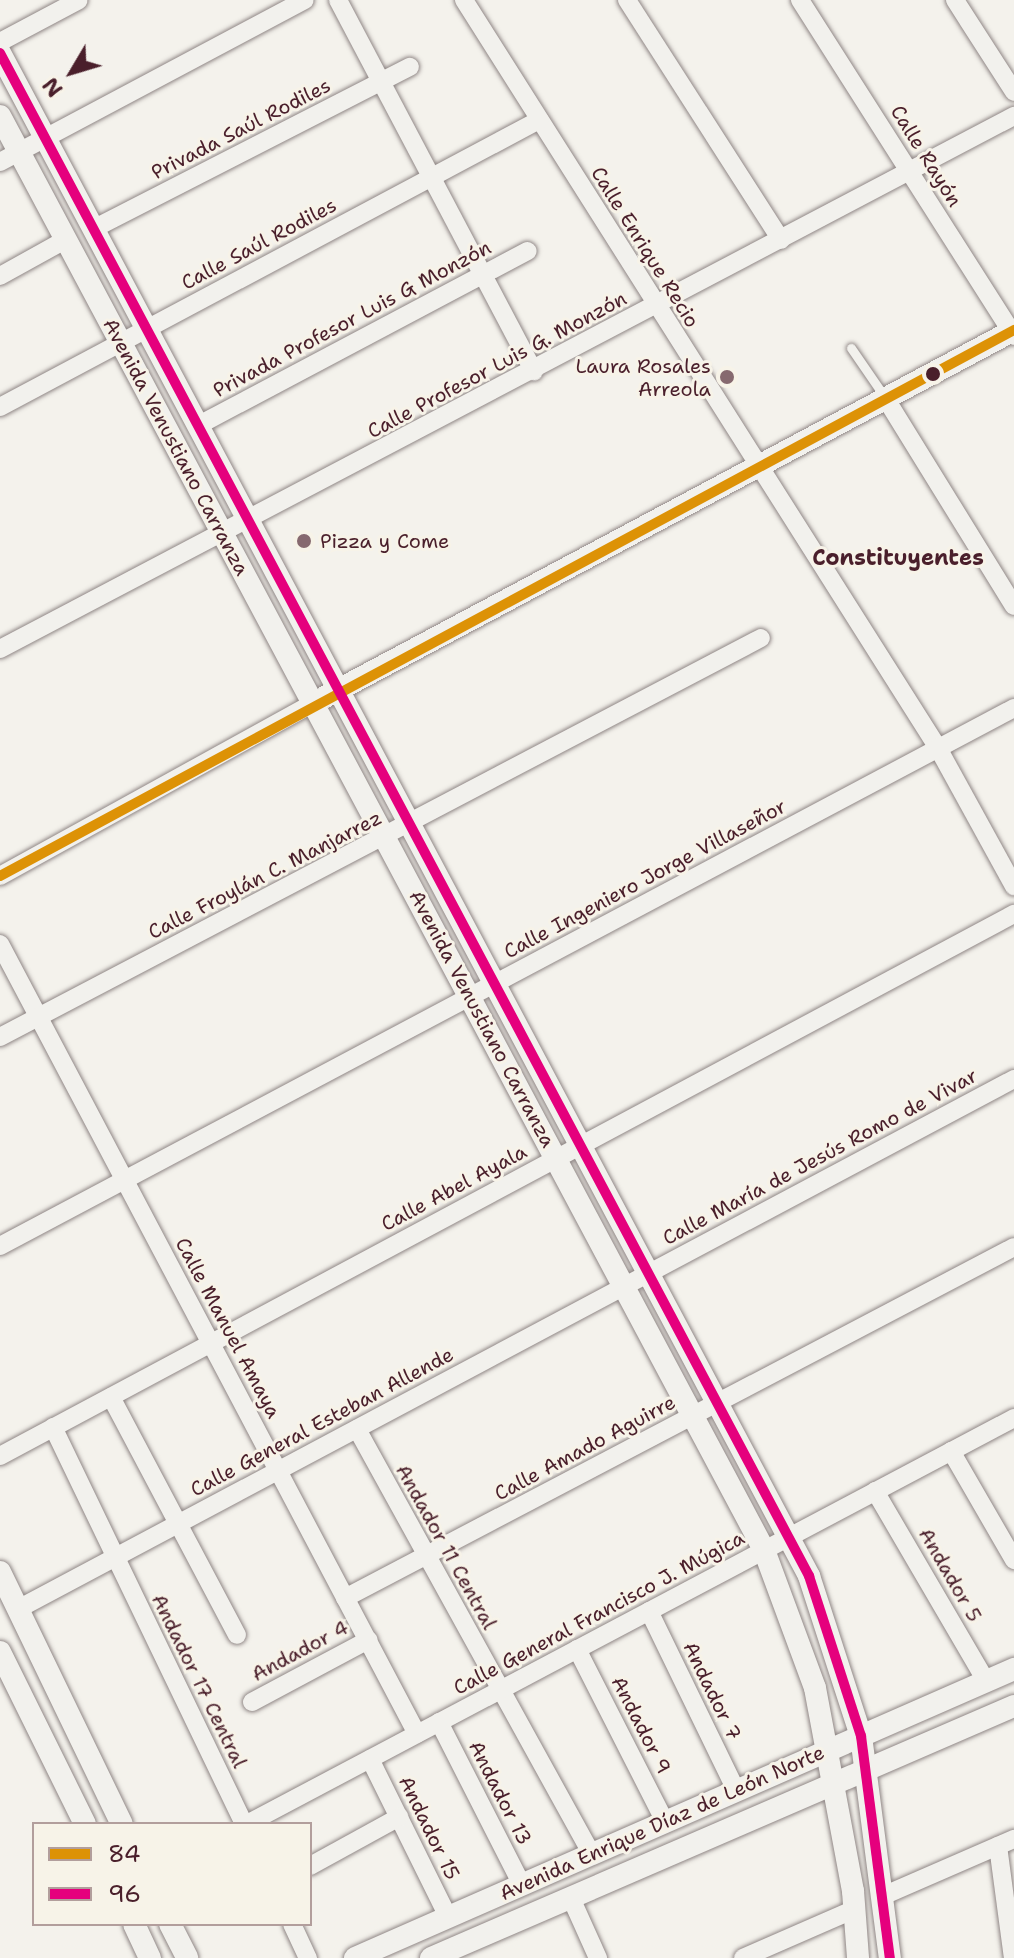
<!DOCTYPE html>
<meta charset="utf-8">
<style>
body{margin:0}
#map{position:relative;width:1014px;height:1958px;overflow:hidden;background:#f4f2ec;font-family:"Shantell Sans",sans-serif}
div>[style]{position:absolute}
.roads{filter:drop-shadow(0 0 2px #8f8685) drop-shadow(0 0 2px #8f8685)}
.service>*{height:9px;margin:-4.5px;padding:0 4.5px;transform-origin:4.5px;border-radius:4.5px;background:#f2f1ed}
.minor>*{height:18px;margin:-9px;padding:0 9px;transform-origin:9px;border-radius:9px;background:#f2f1ed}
.tertiary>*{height:22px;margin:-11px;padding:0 11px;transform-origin:11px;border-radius:11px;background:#f2f1ed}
.bus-1>*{height:10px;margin:-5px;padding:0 5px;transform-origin:5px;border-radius:5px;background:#dd9206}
.bus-2>*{height:10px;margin:-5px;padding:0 5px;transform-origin:5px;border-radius:5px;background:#e5007d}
.dots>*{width:22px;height:22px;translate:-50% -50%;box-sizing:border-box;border:4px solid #f7f3e8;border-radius:50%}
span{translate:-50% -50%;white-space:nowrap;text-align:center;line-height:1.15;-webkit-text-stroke:6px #f7f3e8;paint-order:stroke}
.street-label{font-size:20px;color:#4a1f2b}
.poi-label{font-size:20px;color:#4a1f2b}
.right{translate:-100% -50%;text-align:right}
.left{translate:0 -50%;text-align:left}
.neighbourhood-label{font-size:22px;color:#4a1f2b;font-weight:700}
.legend{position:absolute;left:32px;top:1822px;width:280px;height:104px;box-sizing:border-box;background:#f7f3e8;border:2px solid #b29e9c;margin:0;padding:10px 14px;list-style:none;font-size:24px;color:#4a1f2b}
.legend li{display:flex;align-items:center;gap:16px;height:40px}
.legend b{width:40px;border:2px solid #b29e9c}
.north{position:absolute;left:32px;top:32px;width:80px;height:80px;-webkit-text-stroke:6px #f7f3e8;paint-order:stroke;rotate:232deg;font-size:22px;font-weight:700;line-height:32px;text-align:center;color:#4a1f2b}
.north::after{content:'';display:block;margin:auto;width:28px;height:36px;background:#4a1f2b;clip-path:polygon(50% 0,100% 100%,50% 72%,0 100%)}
</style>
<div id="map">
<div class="roads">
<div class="service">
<i style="left:851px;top:348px;width:62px;rotate:55.5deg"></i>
</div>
<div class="minor">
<i style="left:338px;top:0;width:420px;rotate:62.2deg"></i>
<i style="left:464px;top:0;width:886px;rotate:57.64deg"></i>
<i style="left:938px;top:748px;width:158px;rotate:61.2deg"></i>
<i style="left:627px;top:0;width:285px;rotate:57.3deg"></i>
<i style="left:800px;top:0;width:398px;rotate:57.5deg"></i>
<i style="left:955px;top:0;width:109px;rotate:57.3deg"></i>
<i style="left:0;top:42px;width:89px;rotate:-28deg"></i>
<i style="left:0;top:162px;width:345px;rotate:-28deg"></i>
<i style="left:93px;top:229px;width:356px;rotate:-27.1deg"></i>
<i style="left:0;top:276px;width:74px;rotate:-29deg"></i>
<i style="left:886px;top:399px;width:243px;rotate:58.3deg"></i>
<i style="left:0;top:407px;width:611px;rotate:-28.03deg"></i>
<i style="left:197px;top:426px;width:374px;rotate:-27.9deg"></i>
<i style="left:0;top:649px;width:1146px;rotate:-27.73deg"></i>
<i style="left:0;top:876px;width:358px;rotate:-28.9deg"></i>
<i style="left:0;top:944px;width:893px;rotate:62.17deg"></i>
<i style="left:0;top:1037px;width:859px;rotate:-27.67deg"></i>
<i style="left:0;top:1246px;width:1148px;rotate:-27.95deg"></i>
<i style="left:111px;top:1397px;width:269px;rotate:62.1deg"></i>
<i style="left:53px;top:1427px;width:441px;rotate:64.3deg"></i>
<i style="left:357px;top:1429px;width:486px;rotate:61.1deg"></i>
<i style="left:951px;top:1451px;width:126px;rotate:60deg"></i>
<i style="left:0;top:1456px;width:1150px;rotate:-28.13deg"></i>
<i style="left:875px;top:1491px;width:220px;rotate:59.7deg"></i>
<i style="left:345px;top:1598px;width:755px;rotate:-27.68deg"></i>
<i style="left:18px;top:1609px;width:1128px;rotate:-28.02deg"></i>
<i style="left:649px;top:1611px;width:199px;rotate:64.1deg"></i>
<i style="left:577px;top:1649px;width:194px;rotate:63deg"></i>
<i style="left:252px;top:1702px;width:132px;rotate:-28.1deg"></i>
<i style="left:439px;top:1722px;width:183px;rotate:63deg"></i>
<i style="left:370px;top:1759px;width:176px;rotate:63.7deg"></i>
<i style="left:247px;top:1824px;width:868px;rotate:-27.89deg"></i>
<i style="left:998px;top:1846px;width:113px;rotate:82.4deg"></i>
<i style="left:310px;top:1866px;width:102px;rotate:-28.8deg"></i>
<i style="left:885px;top:1895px;width:141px;rotate:-23.5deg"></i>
<i style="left:571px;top:1898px;width:66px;rotate:65.8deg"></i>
<i style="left:292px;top:1924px;width:38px;rotate:65deg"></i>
<i style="left:743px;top:1958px;width:122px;rotate:-23.6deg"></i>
</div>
<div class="tertiary">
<i style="left:0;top:53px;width:1725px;rotate:62.02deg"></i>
<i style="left:809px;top:1576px;width:168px;rotate:72deg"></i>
<i style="left:861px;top:1736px;width:224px;rotate:82.6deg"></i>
<i style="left:0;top:116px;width:1625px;rotate:61.95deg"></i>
<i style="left:764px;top:1550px;width:147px;rotate:69.7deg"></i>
<i style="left:815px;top:1688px;width:207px;rotate:79.4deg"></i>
<i style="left:853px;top:1891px;width:67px;rotate:85.7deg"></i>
<i style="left:325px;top:697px;width:781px;rotate:-28.04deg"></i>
<i style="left:0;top:1572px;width:280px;rotate:64.2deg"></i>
<i style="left:0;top:1652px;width:192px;rotate:63.7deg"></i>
<i style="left:134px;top:1924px;width:38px;rotate:65deg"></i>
<i style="left:170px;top:1924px;width:38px;rotate:63deg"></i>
<i style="left:355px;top:1958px;width:720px;rotate:-23.68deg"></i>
<i style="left:431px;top:1958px;width:635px;rotate:-23.38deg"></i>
</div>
</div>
<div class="bus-1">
<i style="left:0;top:876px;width:1152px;rotate:-28.3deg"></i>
</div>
<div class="bus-2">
<i style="left:0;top:53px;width:1725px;rotate:62.02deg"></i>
<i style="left:809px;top:1576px;width:168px;rotate:72deg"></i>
<i style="left:861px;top:1736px;width:224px;rotate:82.6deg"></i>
</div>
<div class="dots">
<i style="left:933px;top:374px;background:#4a1f2b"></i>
<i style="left:727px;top:377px;background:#86696f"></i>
<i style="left:304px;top:541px;background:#86696f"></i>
</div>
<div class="street-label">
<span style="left:241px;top:129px;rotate:-27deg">Privada Saúl Rodiles</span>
<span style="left:926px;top:156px;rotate:58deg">Calle Rayón</span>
<span style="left:259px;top:244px;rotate:-28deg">Calle Saúl Rodiles</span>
<span style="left:645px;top:247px;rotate:58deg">Calle Enrique Recio</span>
<span style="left:352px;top:319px;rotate:-28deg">Privada Profesor Luis G Monzón</span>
<span style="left:497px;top:365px;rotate:-28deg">Calle Profesor Luis G. Monzón</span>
<span style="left:176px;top:447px;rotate:62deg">Avenida Venustiano Carranza</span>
<span style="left:265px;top:875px;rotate:-27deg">Calle Froylán C. Manjarrez</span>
<span style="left:645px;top:879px;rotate:-28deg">Calle Ingeniero Jorge Villaseñor</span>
<span style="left:482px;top:1019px;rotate:62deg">Avenida Venustiano Carranza</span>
<span style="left:820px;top:1157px;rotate:-28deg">Calle María de Jesús Romo de Vivar</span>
<span style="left:454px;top:1188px;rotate:-28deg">Calle Abel Ayala</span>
<span style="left:228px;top:1328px;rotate:62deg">Calle Manuel Amaya</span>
<span style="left:322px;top:1422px;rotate:-28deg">Calle General Esteban Allende</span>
<span style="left:585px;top:1448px;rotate:-28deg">Calle Amado Aguirre</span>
<span style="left:446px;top:1547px;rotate:61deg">Andador 11 Central</span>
<span style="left:950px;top:1575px;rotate:60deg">Andador 5</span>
<span style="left:599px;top:1613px;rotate:-28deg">Calle General Francisco J. Múgica</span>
<span style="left:300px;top:1651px;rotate:-28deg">Andador 4</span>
<span style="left:199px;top:1681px;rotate:64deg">Andador 17 Central</span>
<span style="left:712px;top:1691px;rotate:64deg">Andador 7</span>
<span style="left:641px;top:1725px;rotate:63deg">Andador 9</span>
<span style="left:500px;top:1793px;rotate:63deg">Andador 13</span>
<span style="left:662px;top:1823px;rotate:-24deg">Avenida Enrique Díaz de León Norte</span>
<span style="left:429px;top:1828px;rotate:64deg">Andador 15</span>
</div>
<div class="poi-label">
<span class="right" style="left:711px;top:378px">Laura Rosales<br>Arreola</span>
<span class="left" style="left:320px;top:541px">Pizza y Come</span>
</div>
<div class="neighbourhood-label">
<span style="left:898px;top:558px">Constituyentes</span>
</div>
<ul class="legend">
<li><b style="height:10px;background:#dd9206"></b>84</li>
<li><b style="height:10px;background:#e5007d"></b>96</li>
</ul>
<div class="north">N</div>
</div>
